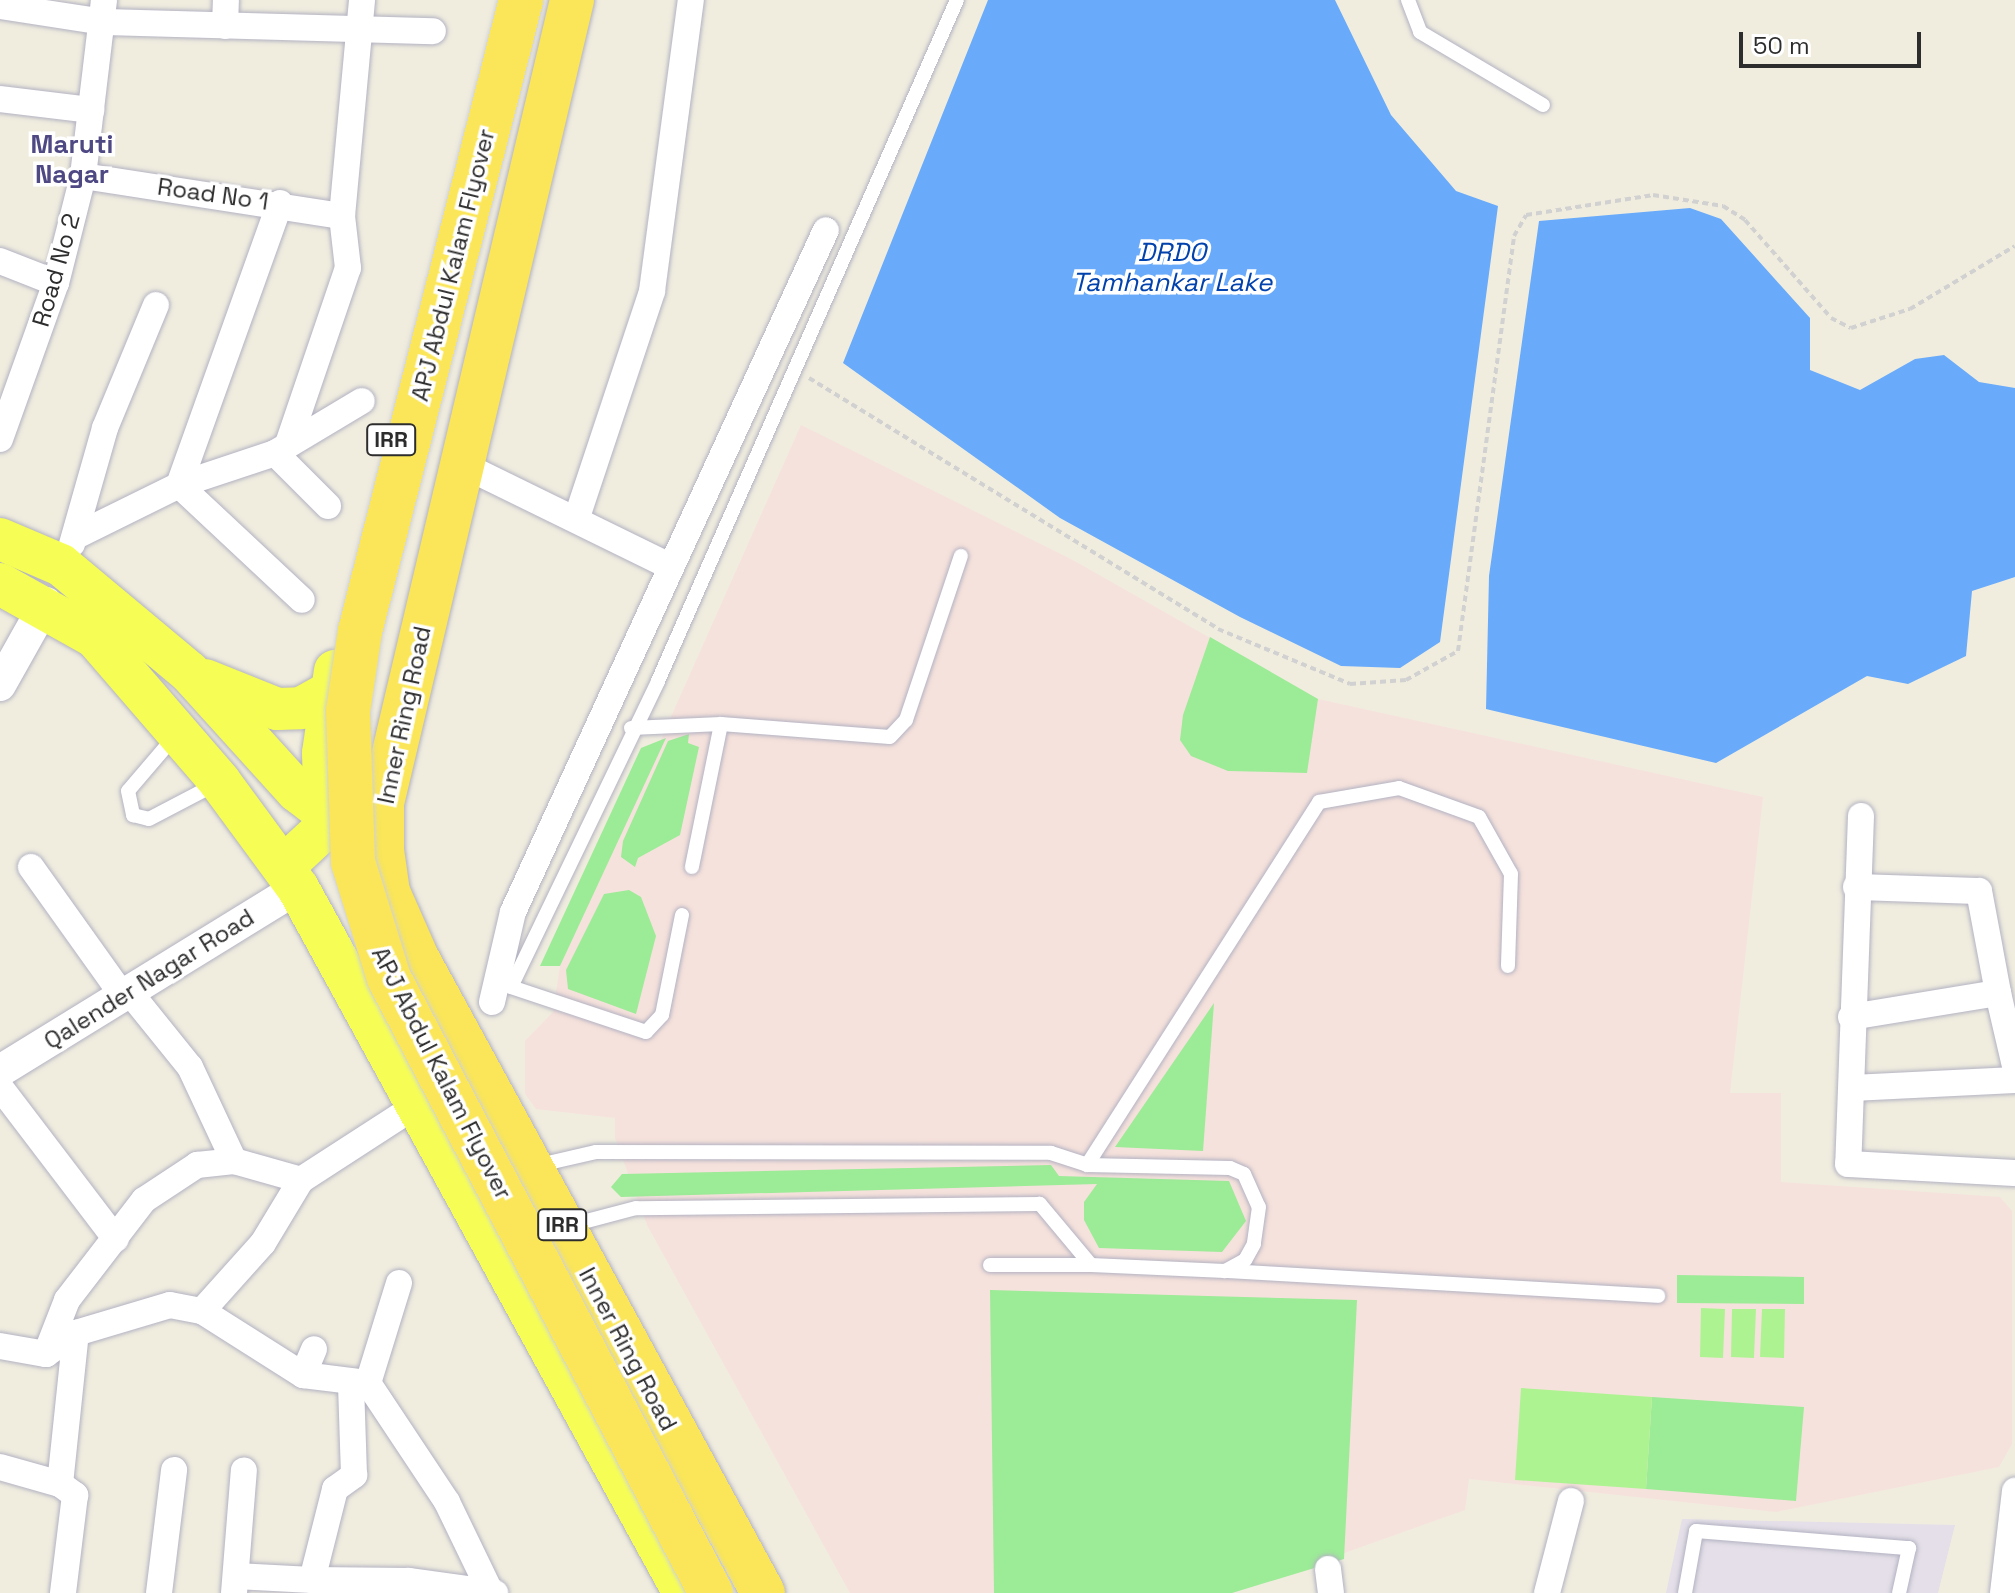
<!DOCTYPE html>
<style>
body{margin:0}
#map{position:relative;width:2015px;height:1593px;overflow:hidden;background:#f0eddf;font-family:"Space Grotesk",sans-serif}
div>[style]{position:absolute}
.industrial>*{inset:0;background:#e4dfe8}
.medical>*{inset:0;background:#f6e2dc}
.green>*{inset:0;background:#9ceb97}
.pitch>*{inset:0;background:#aef392}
.water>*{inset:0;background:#69abfa}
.path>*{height:4px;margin-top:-2px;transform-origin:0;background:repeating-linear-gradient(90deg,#d1d1d1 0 6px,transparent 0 10px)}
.roads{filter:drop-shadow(0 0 2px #b3b2c2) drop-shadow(0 0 2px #b3b2c2)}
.service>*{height:14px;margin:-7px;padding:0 7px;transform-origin:7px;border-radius:7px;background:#fff}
.minor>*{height:26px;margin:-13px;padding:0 13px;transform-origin:13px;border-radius:13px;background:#fff}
.tertiary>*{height:32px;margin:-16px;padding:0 16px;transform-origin:16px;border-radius:16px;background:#fff}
.primary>*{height:42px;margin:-21px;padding:0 21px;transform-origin:21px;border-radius:21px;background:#f6fe55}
.trunk>*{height:44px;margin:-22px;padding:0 22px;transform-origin:22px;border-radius:22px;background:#fae658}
.bridges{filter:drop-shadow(0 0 2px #d1d1d1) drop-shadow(0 0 2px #d1d1d1)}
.trunk-bridge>*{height:44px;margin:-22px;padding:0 22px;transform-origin:22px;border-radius:22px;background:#fae658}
span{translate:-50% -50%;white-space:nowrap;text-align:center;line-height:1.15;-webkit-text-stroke:7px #fff;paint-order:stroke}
.shield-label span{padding:2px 6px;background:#fff;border:2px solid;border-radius:6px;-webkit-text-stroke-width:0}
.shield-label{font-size:22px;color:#2d2d2d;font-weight:700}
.street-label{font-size:24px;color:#2d2d2d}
.neighbourhood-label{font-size:26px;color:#4e4883;font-weight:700}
.water-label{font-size:26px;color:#0142ad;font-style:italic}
.scale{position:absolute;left:1739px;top:32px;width:182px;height:36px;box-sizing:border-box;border:4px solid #2d2d2d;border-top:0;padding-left:10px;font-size:24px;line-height:28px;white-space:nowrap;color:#2d2d2d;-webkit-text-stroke:6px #fff;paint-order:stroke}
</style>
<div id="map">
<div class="industrial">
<i style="clip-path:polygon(1682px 1519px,1955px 1525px,1938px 1593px,1666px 1593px)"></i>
</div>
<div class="medical">
<i style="clip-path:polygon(801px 425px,1071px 559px,1318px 699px,1763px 797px,1730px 1093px,1781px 1093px,1781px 1182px,2000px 1197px,2012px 1211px,2012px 1444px,1999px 1467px,1776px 1512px,1469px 1479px,1465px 1510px,1232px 1593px,850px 1593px,647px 1225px,615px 1138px,615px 1118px,536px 1109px,525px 1094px,525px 1041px,553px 1012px,560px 966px)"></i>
</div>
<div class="green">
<i style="clip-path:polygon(1210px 637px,1318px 699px,1307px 773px,1228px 771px,1191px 756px,1180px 740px,1183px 715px)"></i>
<i style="clip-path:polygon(689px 734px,688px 743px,699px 747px,680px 835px,638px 858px,635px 867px,621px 857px,623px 841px,668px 741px)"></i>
<i style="clip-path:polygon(666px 738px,560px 966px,540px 966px,641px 748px)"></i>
<i style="clip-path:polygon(629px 890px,641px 897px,656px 936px,636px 1014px,568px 989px,566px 970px,604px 894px)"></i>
<i style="clip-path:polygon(1214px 1003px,1203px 1151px,1115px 1147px)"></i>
<i style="clip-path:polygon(1051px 1165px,1059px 1176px,1229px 1181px,1246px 1221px,1222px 1252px,1099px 1248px,1084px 1220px,1084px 1202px,1097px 1184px,621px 1197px,611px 1187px,622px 1174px)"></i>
<i style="clip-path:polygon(1677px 1275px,1804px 1277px,1804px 1304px,1677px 1303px)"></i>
<i style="clip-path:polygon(990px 1290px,1357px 1300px,1344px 1559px,1232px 1593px,994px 1593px)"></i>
<i style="clip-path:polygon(1652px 1397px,1804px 1407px,1796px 1501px,1646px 1489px)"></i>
</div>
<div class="pitch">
<i style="clip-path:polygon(1701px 1308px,1725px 1309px,1723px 1358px,1700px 1357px)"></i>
<i style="clip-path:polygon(1732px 1309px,1756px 1309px,1754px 1358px,1731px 1357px)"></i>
<i style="clip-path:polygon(1762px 1309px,1785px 1309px,1784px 1358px,1760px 1357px)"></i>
<i style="clip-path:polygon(1521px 1388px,1652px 1397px,1646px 1489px,1515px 1480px)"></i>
</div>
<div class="water">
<i style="clip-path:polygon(988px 0,1335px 0,1391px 115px,1456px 191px,1498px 206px,1440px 642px,1400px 668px,1341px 666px,1240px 617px,1060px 518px,843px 363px)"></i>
<i style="clip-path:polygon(1690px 208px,1721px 219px,1810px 318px,1810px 370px,1860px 390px,1915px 359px,1944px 355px,1979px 382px,2015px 388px,2015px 577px,1972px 591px,1966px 656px,1908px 684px,1867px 676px,1716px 763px,1486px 709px,1489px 576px,1539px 221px)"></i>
</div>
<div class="path">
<i style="left:809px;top:378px;width:480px;rotate:31.5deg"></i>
<i style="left:1218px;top:629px;width:143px;rotate:22.6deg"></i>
<i style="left:1350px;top:684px;width:56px;rotate:-4.1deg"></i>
<i style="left:1406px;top:680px;width:60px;rotate:-29.1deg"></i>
<i style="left:1458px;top:651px;width:419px;rotate:-82.3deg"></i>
<i style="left:1514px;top:236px;width:24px;rotate:-60deg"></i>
<i style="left:1526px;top:215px;width:129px;rotate:-8.9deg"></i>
<i style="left:1653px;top:195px;width:71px;rotate:8.9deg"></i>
<i style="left:1723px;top:206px;width:26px;rotate:32deg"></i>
<i style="left:1745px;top:220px;width:130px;rotate:48.7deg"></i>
<i style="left:1831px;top:318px;width:22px;rotate:27deg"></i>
<i style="left:1851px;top:328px;width:62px;rotate:-17.9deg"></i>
<i style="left:1910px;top:309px;width:122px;rotate:-31deg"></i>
</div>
<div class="roads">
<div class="service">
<i style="left:1408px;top:0;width:34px;rotate:69deg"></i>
<i style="left:1420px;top:32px;width:143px;rotate:30.7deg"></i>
<i style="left:721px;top:724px;width:169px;rotate:4.4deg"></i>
<i style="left:890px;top:737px;width:23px;rotate:-47deg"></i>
<i style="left:906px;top:720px;width:173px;rotate:-71.5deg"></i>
<i style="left:631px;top:728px;width:90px;rotate:-2.5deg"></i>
<i style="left:721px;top:724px;width:146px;rotate:101.5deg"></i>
<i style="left:175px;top:736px;width:72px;rotate:130.5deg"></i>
<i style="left:128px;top:791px;width:25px;rotate:78deg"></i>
<i style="left:133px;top:815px;width:16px;rotate:14deg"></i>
<i style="left:149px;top:819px;width:76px;rotate:-27.6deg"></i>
<i style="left:682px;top:915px;width:102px;rotate:101.3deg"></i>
<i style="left:662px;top:1015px;width:23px;rotate:133deg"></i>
<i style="left:646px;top:1032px;width:142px;rotate:-161.6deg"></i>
<i style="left:511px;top:987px;width:339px;rotate:-64.3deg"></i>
<i style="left:658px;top:681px;width:744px;rotate:-66.3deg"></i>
<i style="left:1087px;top:1165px;width:431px;rotate:-57.4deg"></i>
<i style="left:1319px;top:802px;width:81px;rotate:-9.9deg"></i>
<i style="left:1399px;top:788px;width:85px;rotate:19.9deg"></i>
<i style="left:1479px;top:817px;width:65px;rotate:60.7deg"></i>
<i style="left:1511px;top:874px;width:92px;rotate:91.9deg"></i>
<i style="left:535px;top:1166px;width:63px;rotate:-12.9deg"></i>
<i style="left:596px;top:1152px;width:455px;rotate:0.1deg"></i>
<i style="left:1051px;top:1153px;width:38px;rotate:18deg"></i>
<i style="left:1087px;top:1165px;width:143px;rotate:1.2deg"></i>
<i style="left:1230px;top:1168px;width:15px;rotate:23deg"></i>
<i style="left:1244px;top:1174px;width:36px;rotate:66deg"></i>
<i style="left:1259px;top:1207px;width:37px;rotate:98deg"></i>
<i style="left:1254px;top:1244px;width:18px;rotate:119deg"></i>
<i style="left:1245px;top:1260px;width:23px;rotate:151deg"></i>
<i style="left:1225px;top:1271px;width:134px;rotate:-177.4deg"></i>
<i style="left:1091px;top:1265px;width:80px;rotate:-129.9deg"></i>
<i style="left:1040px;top:1204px;width:404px;rotate:179.4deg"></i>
<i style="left:636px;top:1208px;width:70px;rotate:165.2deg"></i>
<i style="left:990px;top:1265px;width:101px"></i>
<i style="left:1226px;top:1271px;width:433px;rotate:3.3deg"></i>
<i style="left:1685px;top:1593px;width:63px;rotate:-79.9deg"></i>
<i style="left:1696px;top:1531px;width:214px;rotate:4.6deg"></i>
<i style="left:1909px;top:1548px;width:46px;rotate:102.5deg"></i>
</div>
<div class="minor">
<i style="left:0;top:6px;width:106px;rotate:8.7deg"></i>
<i style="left:105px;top:22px;width:328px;rotate:1.6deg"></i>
<i style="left:225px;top:26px;width:26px;rotate:-88deg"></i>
<i style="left:0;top:99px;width:92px;rotate:6.9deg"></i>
<i style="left:83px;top:176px;width:262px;rotate:8.8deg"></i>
<i style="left:280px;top:203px;width:300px;rotate:109.7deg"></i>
<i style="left:179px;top:485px;width:168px;rotate:43.1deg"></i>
<i style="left:0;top:261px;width:60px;rotate:21.4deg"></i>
<i style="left:0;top:439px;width:166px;rotate:-70.3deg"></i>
<i style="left:56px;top:283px;width:110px;rotate:-75.8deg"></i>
<i style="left:83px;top:176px;width:177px;rotate:-83.2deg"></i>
<i style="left:289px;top:441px;width:183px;rotate:-71.2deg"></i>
<i style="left:348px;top:268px;width:52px;rotate:-96.6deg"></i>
<i style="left:342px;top:216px;width:217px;rotate:-84.7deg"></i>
<i style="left:275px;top:453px;width:75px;rotate:45deg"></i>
<i style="left:459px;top:463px;width:236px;rotate:26.1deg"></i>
<i style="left:577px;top:517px;width:238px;rotate:-71.6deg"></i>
<i style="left:652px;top:291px;width:294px;rotate:-82.4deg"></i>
<i style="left:76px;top:536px;width:115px;rotate:-26.3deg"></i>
<i style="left:179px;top:485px;width:101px;rotate:-18.4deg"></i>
<i style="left:275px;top:453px;width:101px;rotate:-30.9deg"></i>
<i style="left:72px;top:544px;width:121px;rotate:-74.1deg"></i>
<i style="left:105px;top:428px;width:133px;rotate:-67.5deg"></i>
<i style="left:1861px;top:816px;width:348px;rotate:92.1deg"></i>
<i style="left:1848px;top:1164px;width:167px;rotate:3.1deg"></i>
<i style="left:31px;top:867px;width:155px;rotate:54.5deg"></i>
<i style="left:1856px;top:887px;width:123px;rotate:1.9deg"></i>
<i style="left:1979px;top:891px;width:104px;rotate:79.4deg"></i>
<i style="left:127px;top:989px;width:100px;rotate:51.1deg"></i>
<i style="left:190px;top:1067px;width:104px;rotate:64.9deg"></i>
<i style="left:492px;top:1002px;width:92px;rotate:-76.9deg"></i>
<i style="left:513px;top:912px;width:750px;rotate:-65.35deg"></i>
<i style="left:1851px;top:1017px;width:149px;rotate:-9.3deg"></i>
<i style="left:1998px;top:993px;width:75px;rotate:76.9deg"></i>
<i style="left:0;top:1087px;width:191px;rotate:52.7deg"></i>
<i style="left:1852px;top:1088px;width:163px;rotate:-2.8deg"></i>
<i style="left:399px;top:1283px;width:105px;rotate:107.2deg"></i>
<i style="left:368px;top:1383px;width:143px;rotate:56.4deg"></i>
<i style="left:447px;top:1502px;width:101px;rotate:64.2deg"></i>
<i style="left:202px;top:1311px;width:120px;rotate:32.4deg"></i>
<i style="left:303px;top:1375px;width:64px;rotate:7.1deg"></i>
<i style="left:0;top:1346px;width:47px;rotate:9.9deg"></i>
<i style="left:46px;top:1354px;width:37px;rotate:-35deg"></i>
<i style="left:76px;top:1333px;width:98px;rotate:-16.6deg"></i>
<i style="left:170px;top:1305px;width:33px;rotate:11deg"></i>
<i style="left:202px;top:1311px;width:91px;rotate:-48.1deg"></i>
<i style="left:263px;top:1243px;width:74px;rotate:-58.9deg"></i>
<i style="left:301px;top:1180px;width:135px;rotate:-32.9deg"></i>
<i style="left:46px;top:1354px;width:58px;rotate:-68.7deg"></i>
<i style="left:67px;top:1300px;width:126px;rotate:-52.4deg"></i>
<i style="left:144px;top:1200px;width:64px;rotate:-33.4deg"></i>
<i style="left:197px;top:1165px;width:37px;rotate:-6deg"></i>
<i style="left:234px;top:1161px;width:70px;rotate:15.8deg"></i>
<i style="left:303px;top:1375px;width:28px;rotate:-67deg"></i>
<i style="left:0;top:1467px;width:62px;rotate:15.8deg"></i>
<i style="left:60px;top:1484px;width:19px;rotate:36deg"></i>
<i style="left:75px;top:1495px;width:99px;rotate:97deg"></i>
<i style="left:60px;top:1484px;width:152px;rotate:-84deg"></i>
<i style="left:1328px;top:1569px;width:24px;rotate:83deg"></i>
<i style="left:236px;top:1576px;width:76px;rotate:3deg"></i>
<i style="left:312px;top:1580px;width:94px;rotate:-75.8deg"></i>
<i style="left:335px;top:1489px;width:24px;rotate:-36deg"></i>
<i style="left:354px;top:1475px;width:90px;rotate:-91.9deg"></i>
<i style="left:312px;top:1580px;width:97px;rotate:0.6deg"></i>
<i style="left:409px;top:1581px;width:87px;rotate:7.9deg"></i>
<i style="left:159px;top:1593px;width:124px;rotate:-83deg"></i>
<i style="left:234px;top:1593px;width:123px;rotate:-85.4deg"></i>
<i style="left:1547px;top:1593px;width:95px;rotate:-75.4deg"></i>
<i style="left:2003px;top:1593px;width:103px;rotate:-83.3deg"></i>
</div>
<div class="tertiary">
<i style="left:0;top:685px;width:94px;rotate:-60.7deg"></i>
<i style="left:0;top:1071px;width:350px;rotate:-31.6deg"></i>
</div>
<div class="primary">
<i style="left:0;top:539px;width:66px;rotate:23.1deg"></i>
<i style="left:61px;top:565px;width:167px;rotate:39.9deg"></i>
<i style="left:189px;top:672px;width:161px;rotate:47.8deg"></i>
<i style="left:297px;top:791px;width:54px;rotate:37.5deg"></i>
<i style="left:0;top:584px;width:109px;rotate:29.2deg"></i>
<i style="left:95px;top:637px;width:191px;rotate:49.2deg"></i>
<i style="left:220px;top:782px;width:132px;rotate:53.7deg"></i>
<i style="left:298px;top:888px;width:804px;rotate:61.3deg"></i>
<i style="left:205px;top:680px;width:78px;rotate:21.9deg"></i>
<i style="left:277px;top:709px;width:24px;rotate:-2deg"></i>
<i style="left:301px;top:708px;width:35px;rotate:-29deg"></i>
<i style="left:283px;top:867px;width:57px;rotate:-42.9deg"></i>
<i style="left:325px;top:828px;width:75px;rotate:-91.5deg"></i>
<i style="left:323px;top:753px;width:83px;rotate:-81.7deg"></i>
</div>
<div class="trunk">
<i style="left:572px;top:0;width:825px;rotate:103.31deg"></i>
<i style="left:382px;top:803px;width:47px;rotate:90deg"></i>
<i style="left:382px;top:850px;width:42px;rotate:81.9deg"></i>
<i style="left:388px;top:892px;width:72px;rotate:66.3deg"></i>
<i style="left:417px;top:958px;width:723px;rotate:61.41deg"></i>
</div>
</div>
<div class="bridges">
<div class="trunk-bridge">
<i style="left:521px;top:0;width:651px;rotate:104.31deg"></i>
<i style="left:360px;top:631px;width:81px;rotate:98.5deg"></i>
<i style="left:348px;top:711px;width:151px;rotate:88.1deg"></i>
<i style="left:353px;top:862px;width:121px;rotate:72.8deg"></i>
<i style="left:389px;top:978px;width:694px;rotate:62.36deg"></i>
</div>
</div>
<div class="shield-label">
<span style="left:391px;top:440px">IRR</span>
<span style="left:562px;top:1225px">IRR</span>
</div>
<div class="street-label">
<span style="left:213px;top:194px;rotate:8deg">Road No 1</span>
<span style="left:453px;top:265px;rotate:-76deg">APJ Abdul Kalam Flyover</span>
<span style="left:56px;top:270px;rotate:-74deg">Road No 2</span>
<span style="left:404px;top:715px;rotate:-78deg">Inner Ring Road</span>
<span style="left:149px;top:979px;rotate:-32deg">Qalender Nagar Road</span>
<span style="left:442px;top:1073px;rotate:63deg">APJ Abdul Kalam Flyover</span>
<span style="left:628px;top:1349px;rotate:62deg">Inner Ring Road</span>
</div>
<div class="neighbourhood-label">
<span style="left:72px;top:160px">Maruti<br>Nagar</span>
</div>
<div class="water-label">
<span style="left:1172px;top:268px">DRDO<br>Tamhankar Lake</span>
</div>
<div class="scale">50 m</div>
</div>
